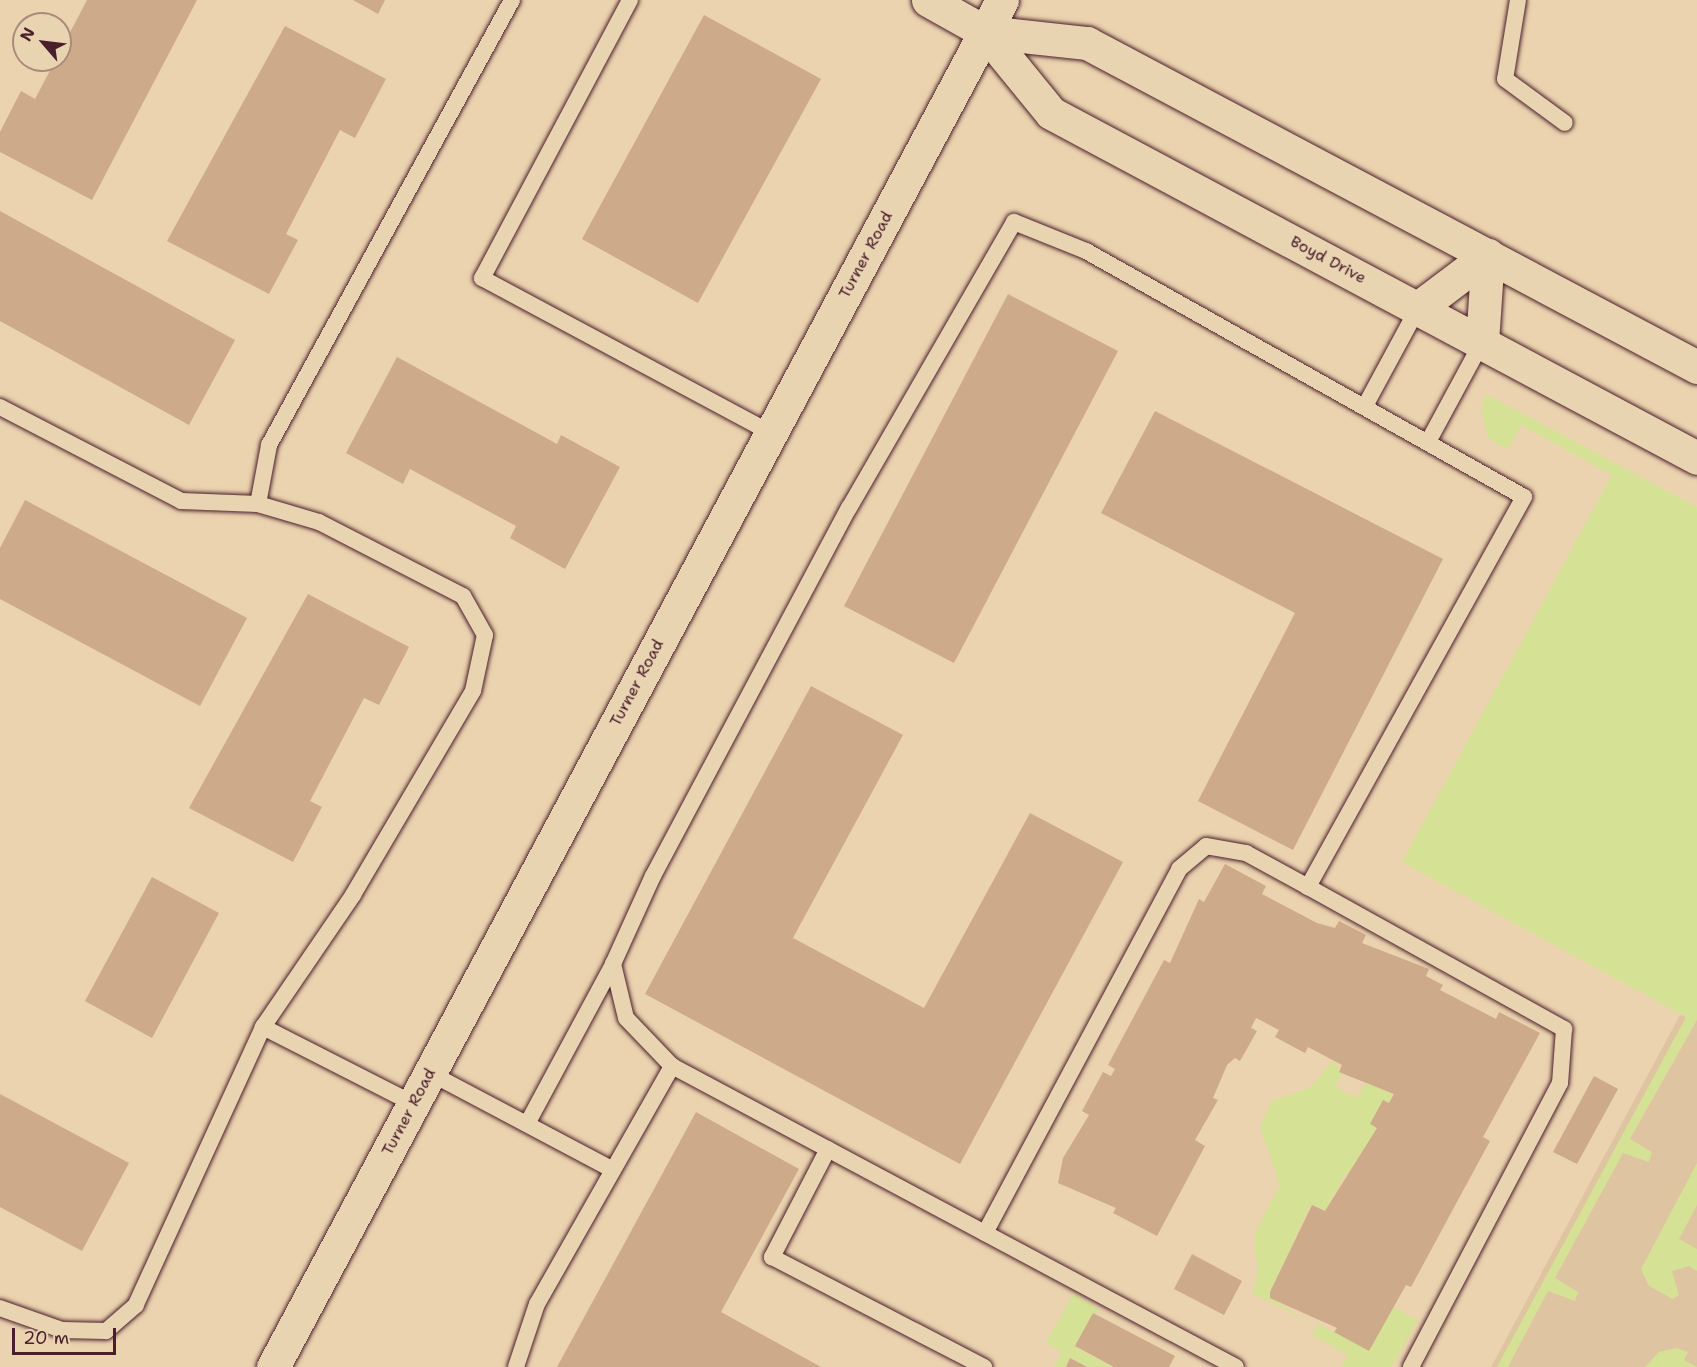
<!DOCTYPE html>
<style>
body{margin:0}
#map{position:relative;width:1697px;height:1367px;overflow:hidden;background:#ebd3af;font-family:"Shantell Sans",sans-serif}
div>[style]{position:absolute}
.built>*{inset:0;background:#dfc4a2}
.green>*{inset:0;background:#d5e194}
.building>*{inset:0;background:#cdaa89}
.roads{filter:drop-shadow(0 0 2px #4a1f2b) drop-shadow(0 0 2px #4a1f2b)}
.service>*{height:16px;margin:-8px;padding:0 8px;transform-origin:8px;border-radius:8px;background:#e9d4b2}
.tertiary>*{height:33px;margin:-16.5px;padding:0 16.5px;transform-origin:16.5px;border-radius:16.5px;background:#e9d4b2}
span{translate:-50% -50%;white-space:nowrap;text-align:center;line-height:1.15;-webkit-text-stroke:5px #e9d4b2;paint-order:stroke}
.street-label{font-size:16px;color:#4a1f2b}
.north{position:absolute;left:12px;top:12px;width:60px;height:60px;box-sizing:border-box;background:#e9d4b2;border:2px solid #a98c7c;border-radius:50%;rotate:298deg;font-size:16px;font-weight:700;line-height:24px;text-align:center;color:#4a1f2b}
.north::after{content:'';display:block;margin:auto;width:21px;height:27px;background:#4a1f2b;clip-path:polygon(50% 0,100% 100%,50% 72%,0 100%)}
.scale{position:absolute;left:12px;top:1328px;width:104px;height:27px;box-sizing:border-box;border:3px solid #4a1f2b;border-top:0;padding-left:8px;font-size:18px;line-height:21px;white-space:nowrap;color:#4a1f2b;-webkit-text-stroke:4px #e9d4b2;paint-order:stroke}
</style>
<div id="map">
<div class="built">
<i style="clip-path:polygon(1680px 1015px,1697px 1020px,1697px 1367px,1491px 1367px)"></i>
</div>
<div class="green">
<i style="clip-path:polygon(1486px 394px,1697px 507px,1697px 1020px,1630px 1139px,1652px 1152px,1649px 1162px,1623px 1153px,1555px 1278px,1578px 1292px,1575px 1301px,1548px 1291px,1508px 1367px,1497px 1367px,1686px 1017px,1402px 862px,1612px 475px,1521px 425px,1508px 450px,1488px 438px,1481px 409px)"></i>
<i style="clip-path:polygon(1333px 1060px,1342px 1074px,1335px 1087px,1357px 1098px,1364px 1085px,1372px 1083px,1393px 1094px,1389px 1103px,1383px 1100px,1370px 1124px,1377px 1128px,1351px 1176px,1346px 1173px,1325px 1211px,1311px 1204px,1270px 1292px,1270px 1298px,1307px 1321px,1252px 1293px,1258px 1272px,1254px 1235px,1280px 1185px,1260px 1127px,1272px 1101px,1311px 1087px)"></i>
<i style="clip-path:polygon(1697px 1163px,1697px 1205px,1679px 1239px,1697px 1249px,1697px 1271px,1689px 1266px,1672px 1271px,1679px 1295px,1673px 1299px,1649px 1286px,1641px 1269px)"></i>
<i style="clip-path:polygon(1073px 1294px,1099px 1309px,1074px 1347px,1113px 1367px,1088px 1367px,1070px 1358px,1065px 1367px,1054px 1367px,1062px 1352px,1046px 1343px)"></i>
<i style="clip-path:polygon(1393px 1307px,1418px 1320px,1392px 1367px,1341px 1367px,1348px 1355px,1312px 1335px,1318px 1324px,1369px 1350px)"></i>
<i style="clip-path:polygon(1676px 1348px,1688px 1352px,1684px 1360px,1697px 1367px,1645px 1367px,1659px 1352px)"></i>
</div>
<div class="building">
<i style="clip-path:polygon(87px 0,197px 0,92px 200px,0 152px,0 132px,21px 91px,35px 99px)"></i>
<i style="clip-path:polygon(353px 0,385px 0,378px 14px)"></i>
<i style="clip-path:polygon(704px 15px,821px 79px,698px 303px,582px 239px)"></i>
<i style="clip-path:polygon(285px 26px,386px 79px,355px 138px,340px 130px,286px 234px,298px 240px,269px 294px,167px 241px)"></i>
<i style="clip-path:polygon(0 211px,235px 340px,189px 425px,0 321px)"></i>
<i style="clip-path:polygon(1008px 294px,1118px 351px,954px 663px,844px 606px)"></i>
<i style="clip-path:polygon(397px 357px,557px 444px,561px 435px,620px 467px,565px 569px,510px 538px,516px 526px,410px 469px,403px 484px,346px 453px)"></i>
<i style="clip-path:polygon(1155px 411px,1443px 559px,1293px 850px,1198px 801px,1295px 613px,1101px 513px)"></i>
<i style="clip-path:polygon(25px 500px,247px 618px,200px 706px,0 599px,0 548px)"></i>
<i style="clip-path:polygon(308px 594px,409px 647px,379px 705px,364px 698px,310px 801px,322px 807px,293px 862px,189px 808px)"></i>
<i style="clip-path:polygon(811px 686px,903px 735px,793px 938px,924px 1008px,1030px 813px,1123px 862px,960px 1164px,645px 994px)"></i>
<i style="clip-path:polygon(1225px 864px,1266px 886px,1262px 894px,1317px 923px,1335px 928px,1339px 921px,1366px 935px,1362px 943px,1429px 969px,1426px 976px,1443px 985px,1440px 990px,1496px 1019px,1499px 1012px,1540px 1033px,1483px 1137px,1490px 1141px,1411px 1287px,1406px 1285px,1369px 1351px,1334px 1332px,1337px 1328px,1270px 1298px,1270px 1292px,1312px 1205px,1325px 1211px,1377px 1128px,1370px 1124px,1383px 1100px,1389px 1103px,1394px 1094px,1339px 1072px,1342px 1065px,1308px 1047px,1305px 1053px,1275px 1037px,1279px 1030px,1256px 1018px,1251px 1028px,1257px 1031px,1240px 1061px,1235px 1058px,1227px 1065px,1213px 1098px,1218px 1100px,1195px 1140px,1205px 1146px,1157px 1236px,1113px 1213px,1116px 1208px,1058px 1183px,1063px 1158px,1089px 1115px,1082px 1111px,1103px 1072px,1111px 1076px,1115px 1069px,1108px 1065px,1164px 960px,1170px 963px,1199px 899px,1204px 902px)"></i>
<i style="clip-path:polygon(152px 877px,219px 913px,152px 1038px,85px 1001px)"></i>
<i style="clip-path:polygon(1594px 1076px,1618px 1089px,1577px 1164px,1553px 1152px)"></i>
<i style="clip-path:polygon(0 1094px,129px 1163px,82px 1251px,0 1207px)"></i>
<i style="clip-path:polygon(696px 1112px,799px 1169px,721px 1312px,821px 1367px,557px 1367px)"></i>
<i style="clip-path:polygon(1192px 1254px,1242px 1281px,1224px 1315px,1174px 1289px)"></i>
<i style="clip-path:polygon(1093px 1313px,1175px 1356px,1169px 1367px,1114px 1367px,1075px 1346px)"></i>
<i style="clip-path:polygon(1070px 1358px,1087px 1367px,1066px 1367px)"></i>
</div>
<div class="roads">
<div class="service">
<i style="left:630px;top:0;width:315px;rotate:118deg"></i>
<i style="left:482px;top:278px;width:328px;rotate:28.2deg"></i>
<i style="left:1518px;top:0;width:80px;rotate:99.3deg"></i>
<i style="left:1505px;top:79px;width:74px;rotate:36.3deg"></i>
<i style="left:1365px;top:406px;width:111px;rotate:-61.6deg"></i>
<i style="left:0;top:407px;width:204px;rotate:27.4deg"></i>
<i style="left:181px;top:501px;width:77px;rotate:2.2deg"></i>
<i style="left:258px;top:504px;width:64px;rotate:16.4deg"></i>
<i style="left:319px;top:522px;width:162px;rotate:27.2deg"></i>
<i style="left:463px;top:596px;width:45px;rotate:60.6deg"></i>
<i style="left:485px;top:635px;width:57px;rotate:102.1deg"></i>
<i style="left:473px;top:691px;width:237px;rotate:120.5deg"></i>
<i style="left:353px;top:895px;width:160px;rotate:124.3deg"></i>
<i style="left:263px;top:1027px;width:306px;rotate:114.6deg"></i>
<i style="left:136px;top:1305px;width:40px;rotate:139deg"></i>
<i style="left:106px;top:1331px;width:44px;rotate:-178.7deg"></i>
<i style="left:62px;top:1330px;width:66px;rotate:-160.5deg"></i>
<i style="left:1428px;top:442px;width:114px;rotate:-61.6deg"></i>
<i style="left:258px;top:504px;width:60px;rotate:-79.4deg"></i>
<i style="left:269px;top:445px;width:507px;rotate:-61.36deg"></i>
<i style="left:263px;top:1027px;width:169px;rotate:27deg"></i>
<i style="left:672px;top:1066px;width:639px;rotate:28.09deg"></i>
<i style="left:430px;top:1073px;width:207px;rotate:27.9deg"></i>
<i style="left:527px;top:1124px;width:182px;rotate:-61.7deg"></i>
<i style="left:828px;top:1149px;width:122px;rotate:117.4deg"></i>
<i style="left:772px;top:1257px;width:239px;rotate:27.4deg"></i>
<i style="left:985px;top:1233px;width:412px;rotate:-61.9deg"></i>
<i style="left:1179px;top:869px;width:35px;rotate:-40deg"></i>
<i style="left:1206px;top:846px;width:41px;rotate:9.9deg"></i>
<i style="left:1246px;top:853px;width:71px;rotate:28.7deg"></i>
<i style="left:516px;top:1367px;width:66px;rotate:-71.6deg"></i>
<i style="left:537px;top:1304px;width:274px;rotate:-60.4deg"></i>
<i style="left:672px;top:1066px;width:66px;rotate:-133.8deg"></i>
<i style="left:626px;top:1018px;width:56px;rotate:-103.5deg"></i>
<i style="left:613px;top:964px;width:97px;rotate:-65.6deg"></i>
<i style="left:653px;top:876px;width:417px;rotate:-62deg"></i>
<i style="left:849px;top:508px;width:330px;rotate:-60deg"></i>
<i style="left:1014px;top:222px;width:78px;rotate:21.9deg"></i>
<i style="left:1086px;top:251px;width:502px;rotate:29.32deg"></i>
<i style="left:1524px;top:497px;width:446px;rotate:119deg"></i>
<i style="left:1308px;top:887px;width:293px;rotate:29deg"></i>
<i style="left:1564px;top:1029px;width:54px;rotate:94.2deg"></i>
<i style="left:1560px;top:1083px;width:321px;rotate:117.7deg"></i>
</div>
<div class="tertiary">
<i style="left:928px;top:0;width:65px;rotate:29.3deg"></i>
<i style="left:985px;top:32px;width:104px;rotate:50.8deg"></i>
<i style="left:1051px;top:113px;width:732px;rotate:28.1deg"></i>
<i style="left:985px;top:32px;width:103px;rotate:6.2deg"></i>
<i style="left:1087px;top:43px;width:691px;rotate:27.97deg"></i>
<i style="left:1418px;top:308px;width:88px;rotate:-37.1deg"></i>
<i style="left:1482px;top:342px;width:87px;rotate:-86.1deg"></i>
<i style="left:273px;top:1367px;width:1549px;rotate:-61.93deg"></i>
</div>
</div>
<div class="street-label">
<span style="left:866px;top:255px;rotate:-62deg">Turner Road</span>
<span style="left:1328px;top:260px;rotate:28deg">Boyd Drive</span>
<span style="left:637px;top:683px;rotate:-62deg">Turner Road</span>
<span style="left:409px;top:1112px;rotate:-62deg">Turner Road</span>
</div>
<div class="north">N</div>
<div class="scale">20 m</div>
</div>
